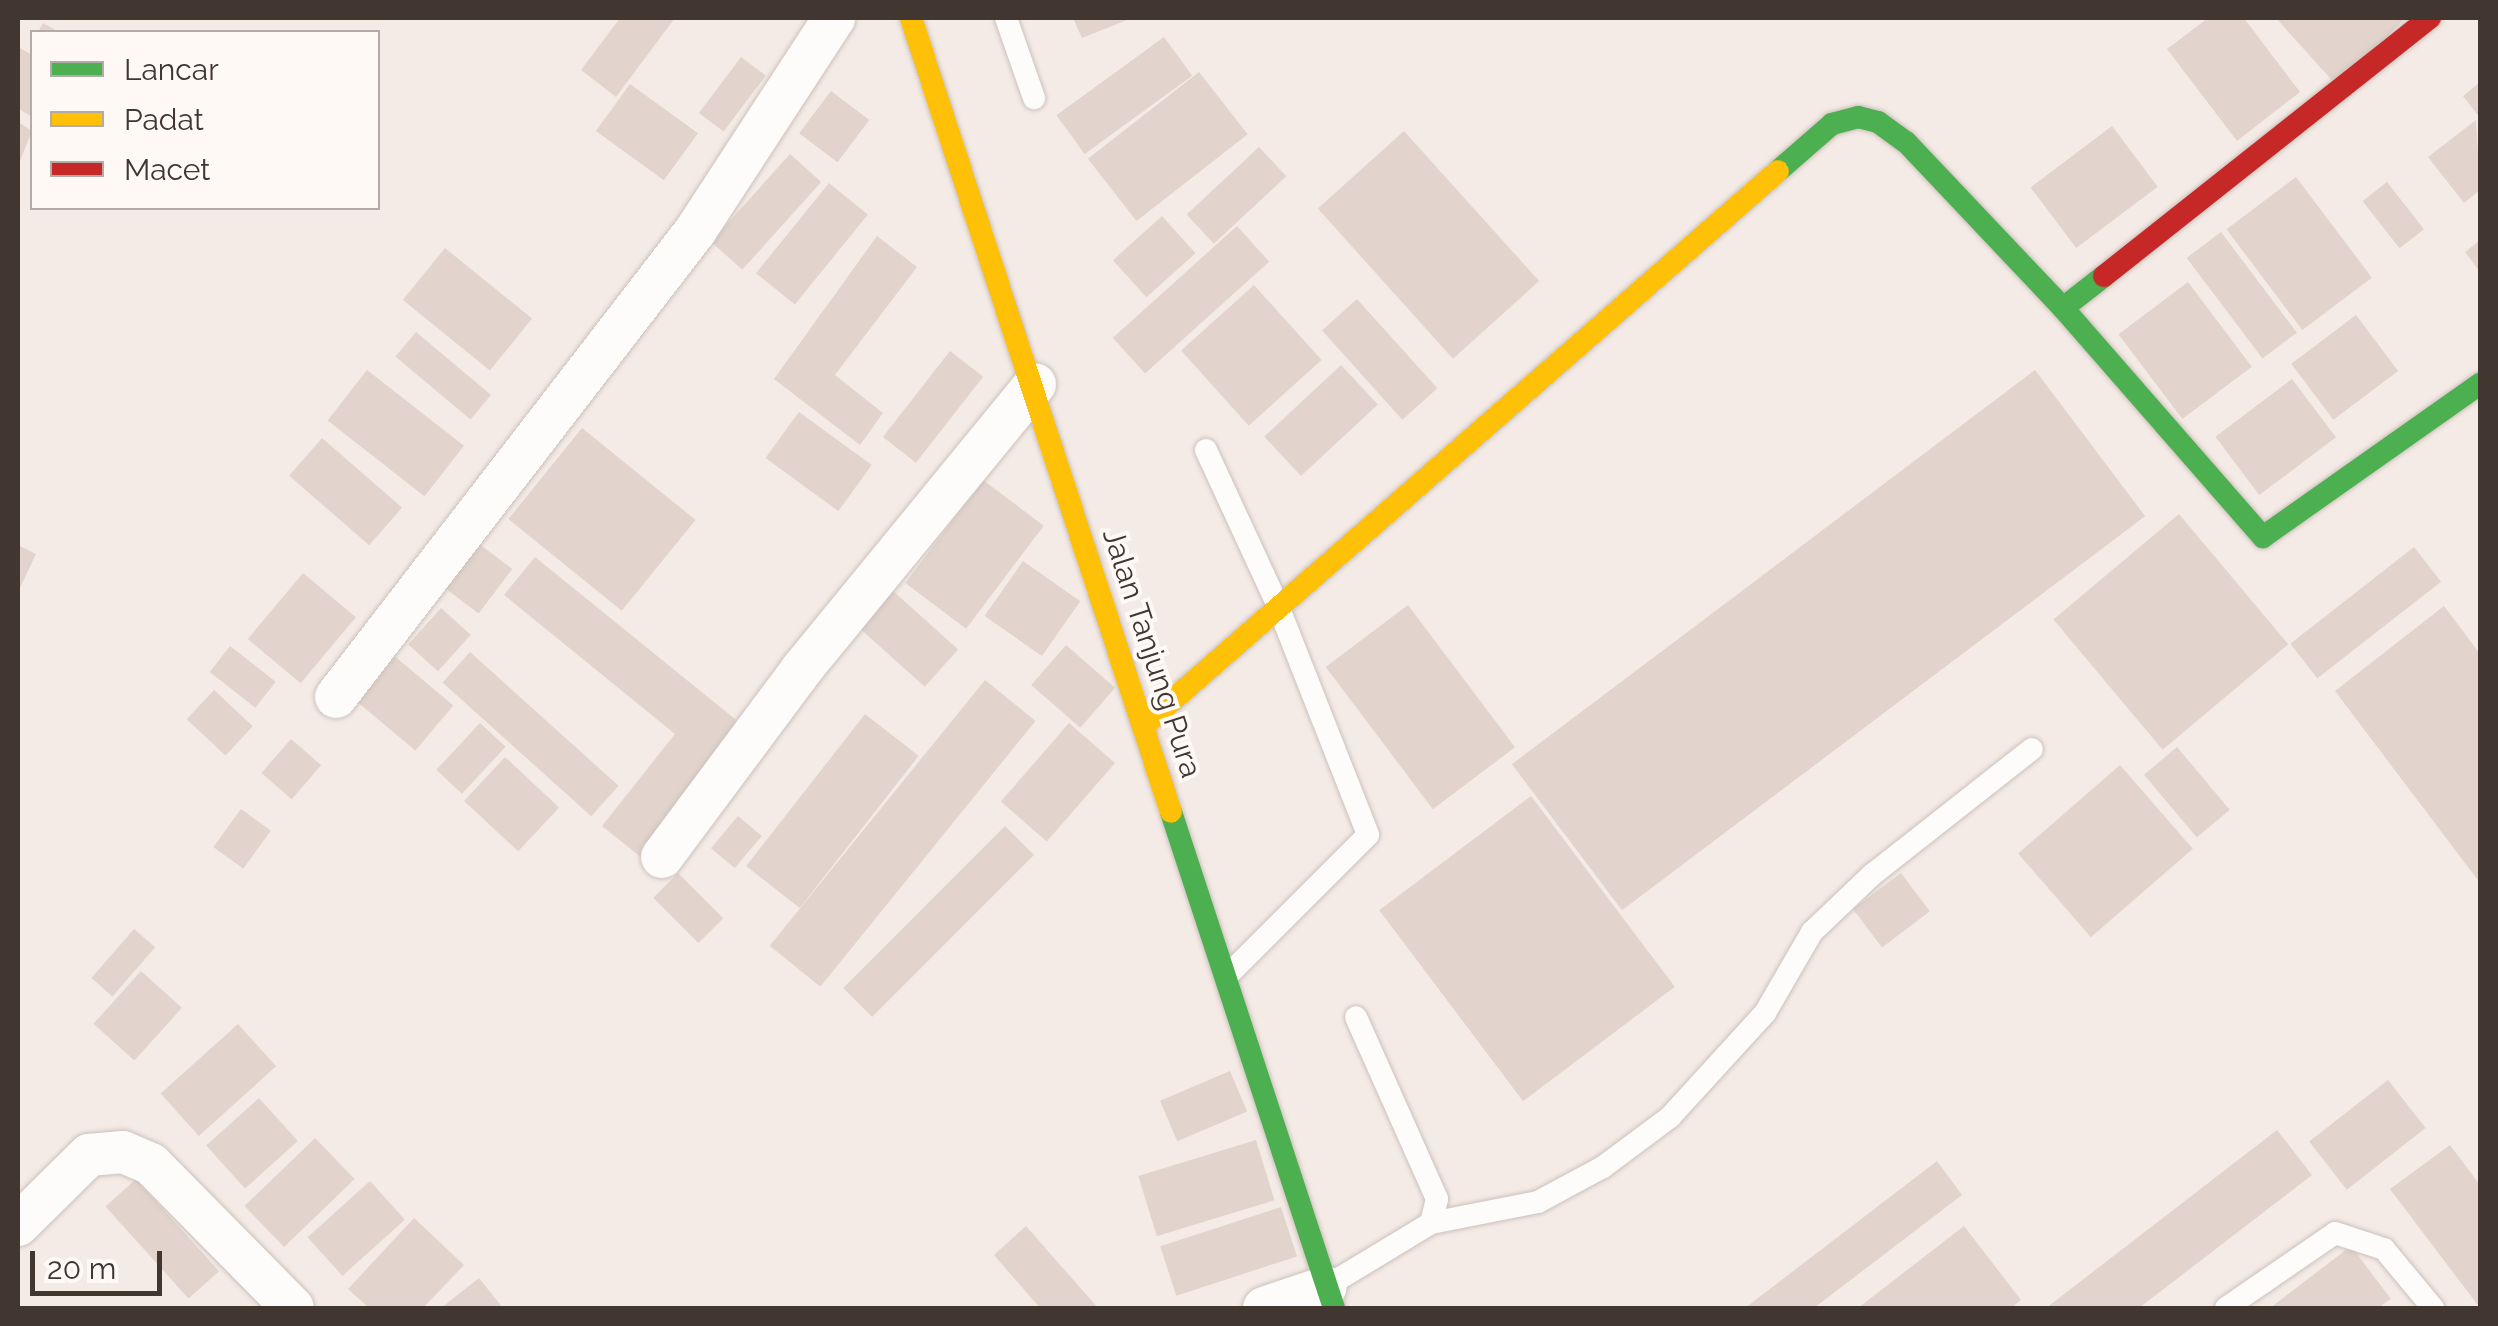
<!DOCTYPE html>
<html>
<head>
<meta charset="utf-8">
<style>
	body { margin:0 }
	#map { position:relative; width:2498px; height:1326px; overflow:hidden; background:#f5ebe6; font-family:Raleway,sans-serif }
	div>[style] { position:absolute }
	[style*='--x'] { left:calc(var(--x)*1px); top:calc(var(--y)*1px); width:calc(var(--w)*1px); rotate:calc(var(--a)*1deg) }
	.building>* { inset:0; background:#e2d3cc; transform-origin:0 0 }
	.roads { filter:drop-shadow(0 0 2px #cbc1bc) drop-shadow(0 0 2px #cbc1bc) }
	.lane>* { height:22px; margin:-11px; padding:0 11px; transform-origin:11px; border-radius:11px; background:#fefcfb }
	.street>* { height:42px; margin:-21px; padding:0 21px; transform-origin:21px; border-radius:21px; background:#fefcfb }
	.fast>* { height:22px; margin:-11px; padding:0 11px; transform-origin:11px; border-radius:11px; background:#4caf50 }
	.slow>* { height:22px; margin:-11px; padding:0 11px; transform-origin:11px; border-radius:11px; background:#ffc107 }
	.jam>* { height:22px; margin:-11px; padding:0 11px; transform-origin:11px; border-radius:11px; background:#c62828 }
	span { translate:-50% -50%; white-space:nowrap; text-align:center; line-height:1.15; -webkit-text-stroke:8px #fff9f6; paint-order:stroke }
	.street-label { font-size:30px; color:#413630 }
	.frame { position:absolute; inset:0; border:20px solid #413630; pointer-events:none }
	.legend { position:absolute; left:30px; top:30px; width:350px; height:180px; box-sizing:border-box; background:#fff9f6; border:2px solid #b3aba7; margin:0; padding:12px 18px; list-style:none; font-size:30px; color:#413630 }
	.legend li { display:flex; align-items:center; gap:20px; height:50px }
	.legend b { width:50px; border:2px solid #b3aba7 }
	.scale { position:absolute; left:30px; top:1251px; width:132px; height:45px; box-sizing:border-box; border:5px solid #413630; border-top:0; padding-left:12px; font-size:30px; line-height:35px; white-space:nowrap; color:#413630; -webkit-text-stroke:8px #fff9f6; paint-order:stroke }
</style>
</head>
<body>
<div id="map">
	<div class="building">
		<i style="clip-path:polygon(620px 18px,675px 18px,616px 97px,581px 70px)"></i>
		<i style="clip-path:polygon(1073px 18px,1132px 18px,1082px 38px)"></i>
		<i style="clip-path:polygon(2208px 18px,2244px 18px,2300px 92px,2237px 141px,2167px 49px)"></i>
		<i style="clip-path:polygon(2276px 18px,2405px 18px,2338px 87px)"></i>
		<i style="clip-path:polygon(43px 23px,59px 32px,38px 32px)"></i>
		<i style="left:1164px;top:37px;width:48px;height:133px;rotate:54deg"></i>
		<i style="clip-path:polygon(18px 47px,32px 55px,32px 117px,18px 108px)"></i>
		<i style="left:741px;top:57px;width:31px;height:70px;rotate:37deg"></i>
		<i style="left:1199px;top:72px;width:79px;height:141px;rotate:52deg"></i>
		<i style="clip-path:polygon(2480px 82px,2480px 118px,2463px 96px)"></i>
		<i style="left:630px;top:84px;width:84px;height:58px;rotate:36deg"></i>
		<i style="left:831px;top:91px;width:48px;height:53px;rotate:37deg"></i>
		<i style="clip-path:polygon(2476px 120px,2480px 190px,2464px 203px,2428px 157px)"></i>
		<i style="clip-path:polygon(18px 122px,32px 131px,18px 166px)"></i>
		<i style="left:2112px;top:126px;width:76px;height:102px;rotate:53deg"></i>
		<i style="left:1404px;top:131px;width:202px;height:116px;rotate:48deg"></i>
		<i style="left:1259px;top:147px;width:40px;height:99px;rotate:47deg"></i>
		<i style="left:790px;top:154px;width:42px;height:118px;rotate:42deg"></i>
		<i style="left:2296px;top:177px;width:126px;height:87px;rotate:53deg"></i>
		<i style="left:2387px;top:182px;width:60px;height:31px;rotate:52deg"></i>
		<i style="left:829px;top:183px;width:50px;height:116px;rotate:39deg"></i>
		<i style="left:1162px;top:216px;width:50px;height:66px;rotate:48deg"></i>
		<i style="left:1237px;top:226px;width:48px;height:167px;rotate:48deg"></i>
		<i style="left:2221px;top:232px;width:126px;height:43px;rotate:53deg"></i>
		<i style="clip-path:polygon(877px 236px,917px 267px,835px 375px,883px 413px,860px 445px,774px 379px)"></i>
		<i style="clip-path:polygon(2480px 240px,2480px 272px,2465px 252px)"></i>
		<i style="left:445px;top:248px;width:112px;height:67px;rotate:39deg"></i>
		<i style="left:2188px;top:282px;width:106px;height:87px;rotate:53deg"></i>
		<i style="left:1254px;top:285px;width:101px;height:98px;rotate:48deg"></i>
		<i style="left:1357px;top:299px;width:120px;height:47px;rotate:48deg"></i>
		<i style="left:2356px;top:315px;width:70px;height:81px;rotate:53deg"></i>
		<i style="left:416px;top:332px;width:98px;height:32px;rotate:40deg"></i>
		<i style="left:950px;top:351px;width:42px;height:109px;rotate:38deg"></i>
		<i style="left:1341px;top:365px;width:54px;height:105px;rotate:47deg"></i>
		<i style="left:367px;top:370px;width:123px;height:64px;rotate:38deg"></i>
		<i style="left:2035px;top:370px;width:183px;height:655px;rotate:53deg"></i>
		<i style="left:2292px;top:379px;width:73px;height:96px;rotate:53deg"></i>
		<i style="left:799px;top:412px;width:90px;height:57px;rotate:36deg"></i>
		<i style="left:582px;top:428px;width:146px;height:117px;rotate:39deg"></i>
		<i style="left:322px;top:438px;width:106px;height:50px;rotate:41deg"></i>
		<i style="left:983px;top:480px;width:76px;height:129px;rotate:37deg"></i>
		<i style="left:2179px;top:514px;width:170px;height:164px;rotate:50deg"></i>
		<i style="left:470px;top:537px;width:53px;height:56px;rotate:37deg"></i>
		<i style="clip-path:polygon(18px 545px,36px 554px,18px 592px)"></i>
		<i style="left:2414px;top:547px;width:44px;height:157px;rotate:52deg"></i>
		<i style="clip-path:polygon(535px 557px,751px 732px,647px 862px,602px 826px,675px 734px,504px 595px)"></i>
		<i style="left:1023px;top:561px;width:70px;height:67px;rotate:35deg"></i>
		<i style="left:303px;top:573px;width:69px;height:86px;rotate:40deg"></i>
		<i style="left:892px;top:590px;width:89px;height:50px;rotate:42deg"></i>
		<i style="left:1408px;top:605px;width:178px;height:103px;rotate:53deg"></i>
		<i style="clip-path:polygon(2444px 606px,2480px 654px,2480px 883px,2335px 691px)"></i>
		<i style="left:441px;top:608px;width:40px;height:49px;rotate:42deg"></i>
		<i style="left:1066px;top:645px;width:65px;height:53px;rotate:41deg"></i>
		<i style="left:230px;top:646px;width:58px;height:33px;rotate:38deg"></i>
		<i style="left:470px;top:652px;width:200px;height:41px;rotate:42deg"></i>
		<i style="left:392px;top:654px;width:80px;height:59px;rotate:40deg"></i>
		<i style="left:985px;top:680px;width:65px;height:342px;rotate:39deg"></i>
		<i style="left:214px;top:690px;width:53px;height:40px;rotate:43deg"></i>
		<i style="left:865px;top:714px;width:68px;height:193px;rotate:38deg"></i>
		<i style="left:480px;top:723px;width:35px;height:64px;rotate:43deg"></i>
		<i style="left:1069px;top:723px;width:61px;height:104px;rotate:41deg"></i>
		<i style="left:291px;top:739px;width:40px;height:45px;rotate:41deg"></i>
		<i style="left:2177px;top:747px;width:82px;height:43px;rotate:50deg"></i>
		<i style="left:505px;top:757px;width:74px;height:60px;rotate:43deg"></i>
		<i style="left:2120px;top:765px;width:111px;height:135px;rotate:49deg"></i>
		<i style="left:1531px;top:796px;width:239px;height:190px;rotate:53deg"></i>
		<i style="left:241px;top:809px;width:37px;height:47px;rotate:36deg"></i>
		<i style="left:738px;top:816px;width:31px;height:42px;rotate:40deg"></i>
		<i style="left:1005px;top:826px;width:41px;height:229px;rotate:45deg"></i>
		<i style="left:678px;top:873px;width:64px;height:35px;rotate:45deg"></i>
		<i style="left:1901px;top:873px;width:48px;height:60px;rotate:53deg"></i>
		<i style="left:134px;top:929px;width:28px;height:65px;rotate:41deg"></i>
		<i style="left:141px;top:971px;width:55px;height:71px;rotate:42deg"></i>
		<i style="left:238px;top:1024px;width:57px;height:104px;rotate:48deg"></i>
		<i style="left:1230px;top:1071px;width:44px;height:76px;rotate:67deg"></i>
		<i style="left:2388px;top:1080px;width:61px;height:100px;rotate:52deg"></i>
		<i style="left:259px;top:1098px;width:58px;height:71px;rotate:48deg"></i>
		<i style="clip-path:polygon(2277px 1130px,2312px 1175px,2139px 1308px,2046px 1308px)"></i>
		<i style="left:315px;top:1138px;width:57px;height:98px;rotate:46deg"></i>
		<i style="left:1256px;top:1140px;width:63px;height:123px;rotate:73deg"></i>
		<i style="clip-path:polygon(2450px 1145px,2480px 1185px,2480px 1308px,2390px 1189px)"></i>
		<i style="clip-path:polygon(1937px 1161px,1962px 1195px,1814px 1308px,1745px 1308px)"></i>
		<i style="left:136px;top:1179px;width:124px;height:41px;rotate:48deg"></i>
		<i style="left:370px;top:1181px;width:52px;height:84px;rotate:48deg"></i>
		<i style="left:1281px;top:1207px;width:52px;height:127px;rotate:72deg"></i>
		<i style="clip-path:polygon(414px 1218px,464px 1265px,423px 1308px,369px 1308px,348px 1289px)"></i>
		<i style="clip-path:polygon(1026px 1226px,1098px 1308px,1040px 1308px,994px 1255px)"></i>
		<i style="clip-path:polygon(1964px 1226px,2021px 1300px,2011px 1308px,1858px 1308px)"></i>
		<i style="clip-path:polygon(2351px 1246px,2391px 1299px,2378px 1308px,2270px 1308px)"></i>
		<i style="clip-path:polygon(479px 1278px,503px 1308px,441px 1308px)"></i>
	</div>
	<div class="roads">
		<div class="lane">
			<i style="--x:1006;--y:18;--w:85;--a:70.7"></i>
			<i style="--x:1206;--y:450;--w:172;--a:65.2"></i>
			<i style="--x:1278;--y:606;--w:246;--a:68.5"></i>
			<i style="--x:1368;--y:835;--w:197;--a:135"></i>
			<i style="--x:1431;--y:1223;--w:109;--a:-11.1"></i>
			<i style="--x:1538;--y:1202;--w:74;--a:-28.3"></i>
			<i style="--x:1603;--y:1167;--w:84;--a:-36.7"></i>
			<i style="--x:1670;--y:1117;--w:141;--a:-47.6"></i>
			<i style="--x:1765;--y:1013;--w:94;--a:-59.9"></i>
			<i style="--x:1812;--y:932;--w:84;--a:-43.6"></i>
			<i style="--x:1873;--y:874;--w:202;--a:-38.2"></i>
			<i style="--x:1327;--y:1286;--w:122;--a:-31.2"></i>
			<i style="--x:1431;--y:1223;--w:25;--a:-76"></i>
			<i style="--x:1437;--y:1199;--w:199;--a:-114"></i>
			<i style="--x:2226;--y:1308;--w:132;--a:-34.5"></i>
			<i style="--x:2335;--y:1233;--w:52;--a:18.1"></i>
			<i style="--x:2384;--y:1249;--w:77;--a:50.3"></i>
		</div>
		<div class="street">
			<i style="--x:336;--y:697;--w:590;--a:-52.37"></i>
			<i style="--x:696;--y:230;--w:253;--a:-56.9"></i>
			<i style="--x:662;--y:857;--w:234;--a:-53.3"></i>
			<i style="--x:802;--y:669;--w:368;--a:-50.7"></i>
			<i style="--x:18;--y:1225;--w:100;--a:-44.6"></i>
			<i style="--x:89;--y:1155;--w:34;--a:-5"></i>
			<i style="--x:123;--y:1152;--w:30;--a:23"></i>
			<i style="--x:151;--y:1164;--w:202;--a:45.4"></i>
			<i style="--x:1264;--y:1308;--w:65;--a:-18.7"></i>
		</div>
		<div class="fast">
			<i style="--x:1778;--y:171;--w:72;--a:-41"></i>
			<i style="--x:1832;--y:124;--w:27;--a:-15"></i>
			<i style="--x:1858;--y:117;--w:21;--a:14"></i>
			<i style="--x:1878;--y:122;--w:34;--a:36"></i>
			<i style="--x:1906;--y:142;--w:228;--a:46.6"></i>
			<i style="--x:2104;--y:276;--w:52;--a:142"></i>
			<i style="--x:2063;--y:308;--w:304;--a:48.9"></i>
			<i style="--x:2263;--y:537;--w:266;--a:-35.2"></i>
			<i style="--x:1171;--y:812;--w:522;--a:71.81"></i>
		</div>
		<div class="slow">
			<i style="--x:911;--y:18;--w:835;--a:71.87"></i>
			<i style="--x:1143;--y:726;--w:843;--a:-41.15"></i>
		</div>
		<div class="jam">
			<i style="--x:2104;--y:276;--w:416;--a:-38.4"></i>
		</div>
	</div>
	<div class="street-label">
		<span style="left:1152px;top:653px;rotate:72deg">Jalan Tanjung Pura</span>
	</div>
	<div class="frame"></div>
	<ul class="legend">
	<li><b style="height:12px;background:#4caf50"></b>Lancar</li>
	<li><b style="height:12px;background:#ffc107"></b>Padat</li>
	<li><b style="height:12px;background:#c62828"></b>Macet</li>
	</ul>
	<div class="scale">20 m</div>
</div>
</body>
</html>
